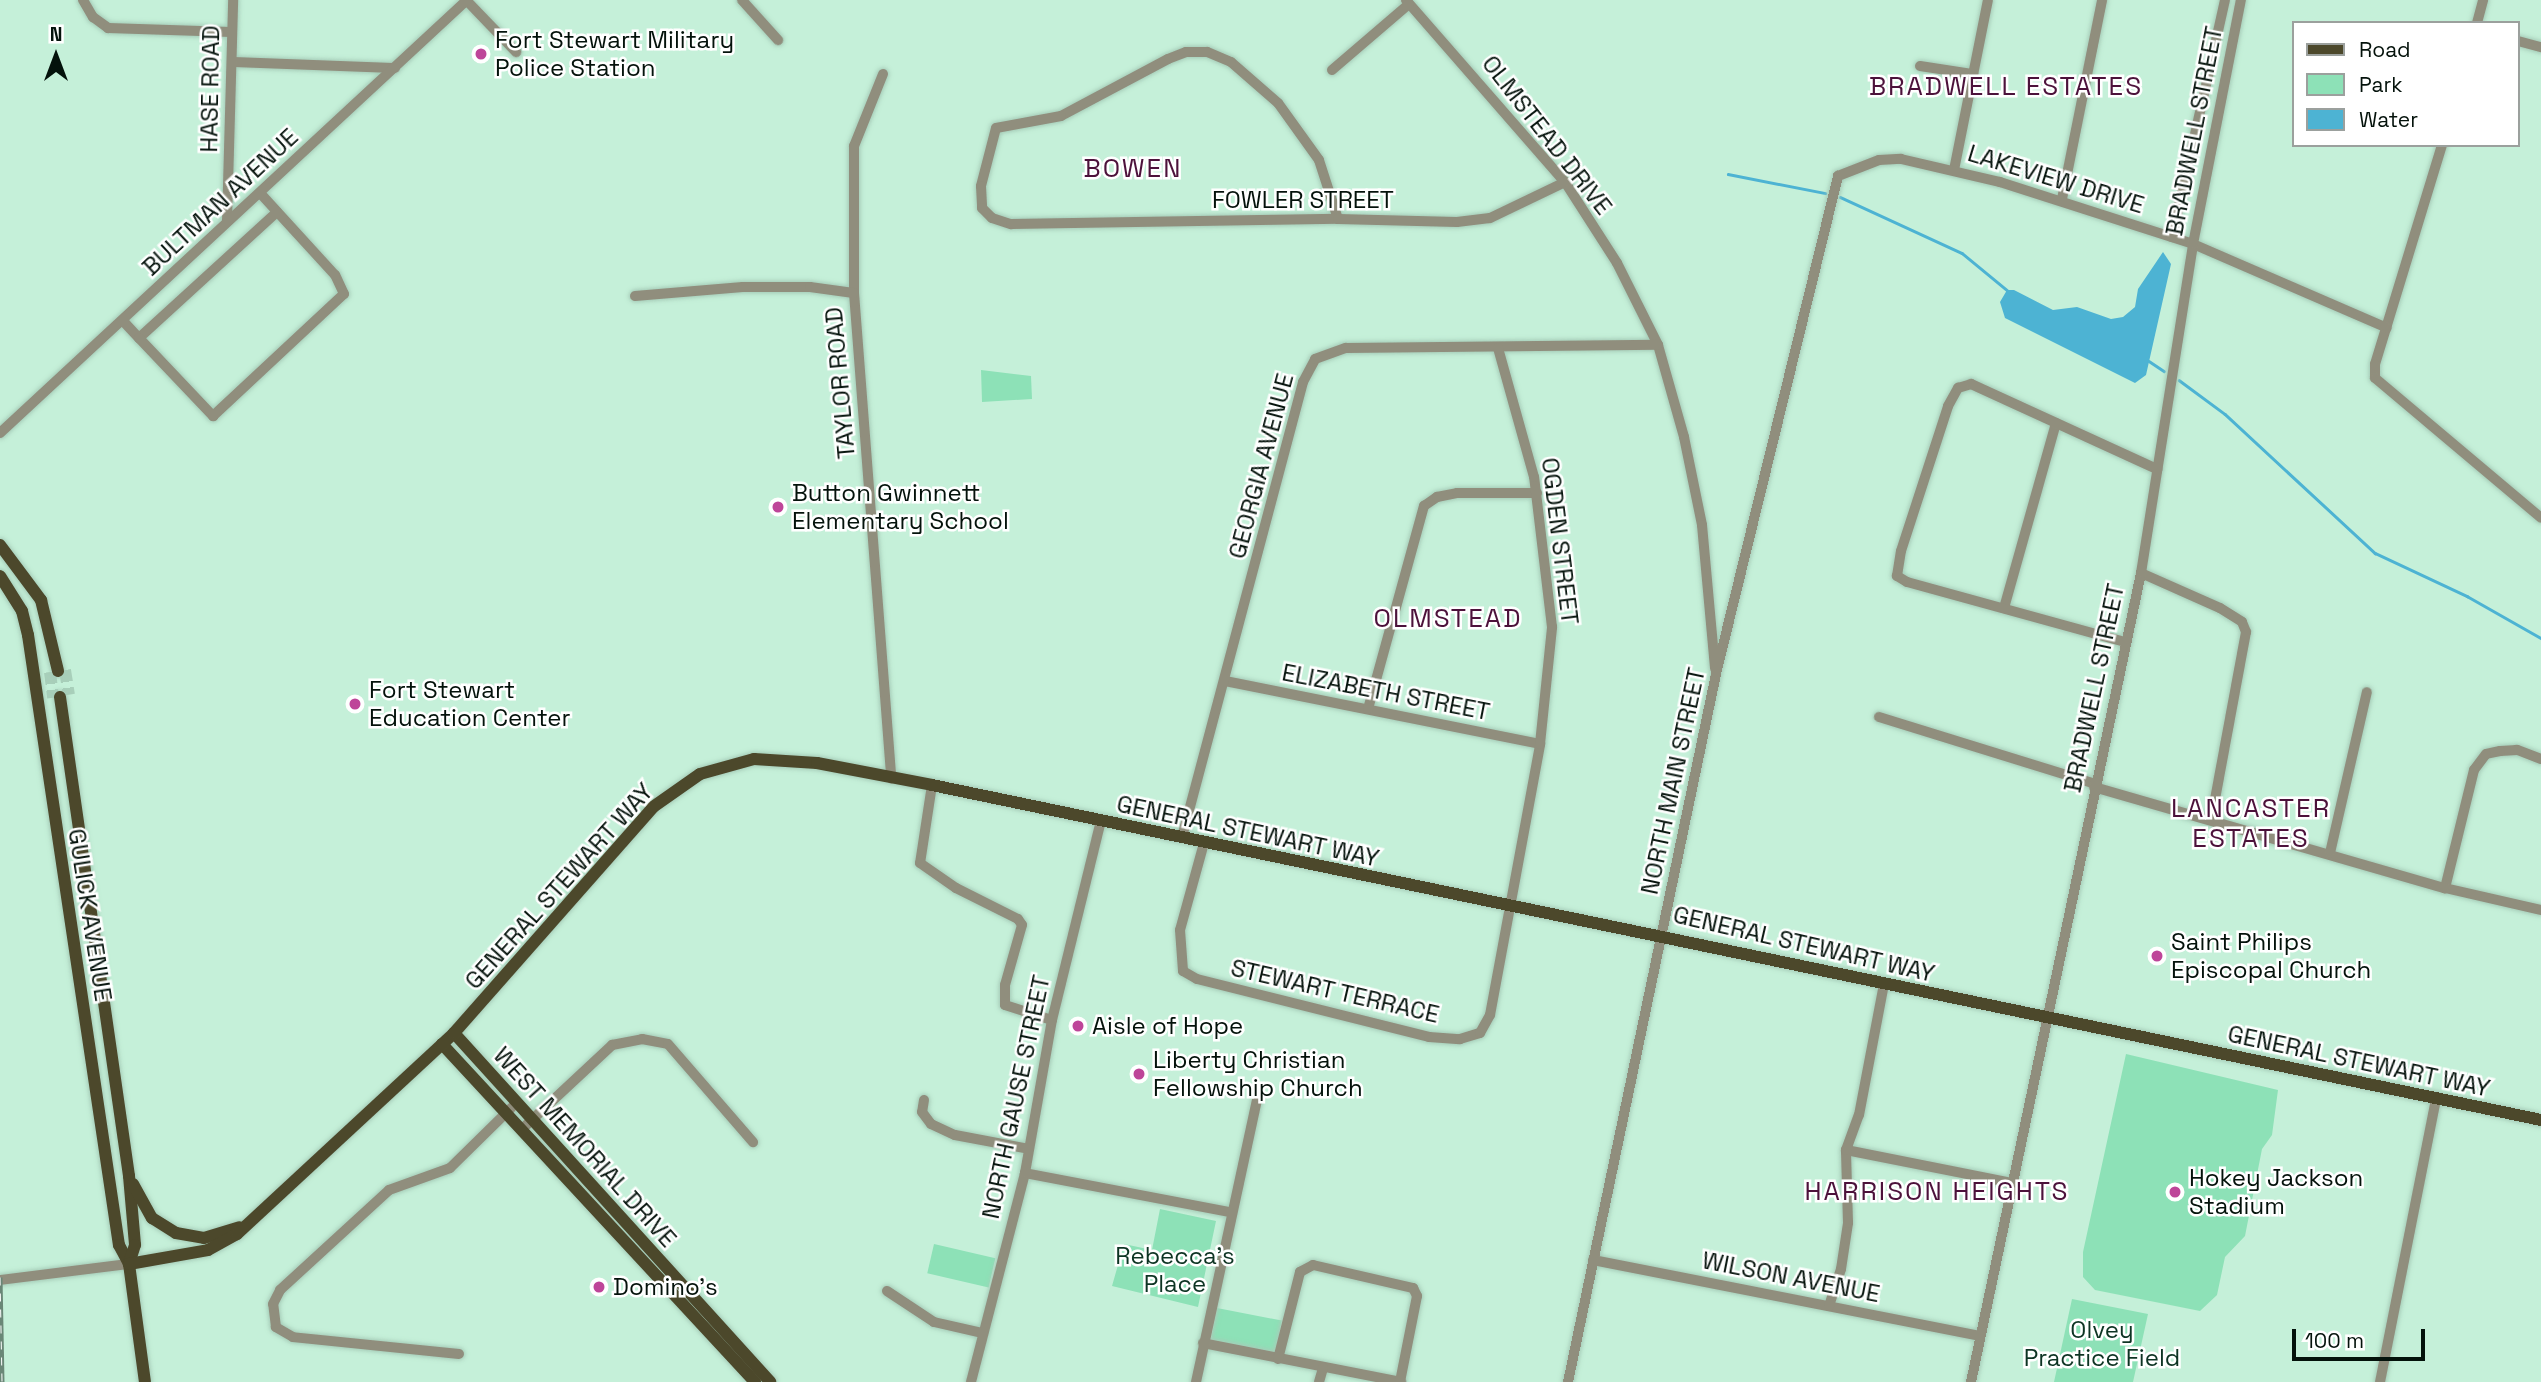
<!DOCTYPE html>
<html>
<head>
<meta charset="utf-8">
<style>
	body { margin:0 }
	#map { position:relative; width:2541px; height:1382px; overflow:hidden; background:#c5f0d9; font-family:"Space Grotesk",sans-serif }
	div>[style] { position:absolute }
	[style*='--x'] { left:calc(var(--x)*1px); top:calc(var(--y)*1px); width:calc(var(--w)*1px); rotate:calc(var(--a)*1deg) }
	.green>* { inset:0; background:#8de1b7; transform-origin:0 0 }
	.water>* { inset:0; background:#4db3d3 }
	.stream>* { height:2.5px; margin:-1.25px; padding:0 1.25px; transform-origin:1.25px; border-radius:1.25px; background:#4db3d3 }
	.major-tunnel>* { height:12px; margin-top:-6px; transform-origin:0; background:repeating-linear-gradient(90deg,#a8cfba 0 12px,transparent 0 18px) }
	.roads { filter:drop-shadow(0 0 2px #a6ccb8) drop-shadow(0 0 2px #a6ccb8) }
	.minor>* { height:10px; margin:-5px; padding:0 5px; transform-origin:5px; border-radius:5px; background:#908e7d }
	.major>* { height:12px; margin:-6px; padding:0 6px; transform-origin:6px; border-radius:6px; background:#4c482b }
	.rail>* { height:5px; margin-top:-2.5px; transform-origin:0; background:repeating-linear-gradient(90deg,#fff 0 8px,#6a8777 0 16px); box-sizing:border-box; border-block:2px solid #6a8777 }
	.dots>* { width:19px; height:19px; translate:-50% -50%; box-sizing:border-box; border:4px solid #fff; border-radius:50% }
	span { translate:-50% -50%; white-space:nowrap; text-align:center; line-height:1.15; -webkit-text-stroke:5px #fff; paint-order:stroke }
	.poi-label { font-size:24px; color:#04120b }
	.left { translate:0 -50%; text-align:left }
	.street-label { font-size:24px; color:#04120b }
	.park-label { font-size:24px; color:#0d3423 }
	.neighbourhood-label { font-size:26px; color:#4c123b; letter-spacing:2px }
	.legend { position:absolute; left:2292px; top:21px; width:228px; height:126px; box-sizing:border-box; background:#fff; border:2px solid #9ba09d; margin:0; padding:9px 12px; list-style:none; font-size:21px; color:#04120b }
	.legend li { display:flex; align-items:center; gap:14px; height:35px }
	.legend b { width:35px; border:2px solid #9ba09d }
	.north { position:absolute; left:21px; top:21px; width:70px; height:70px; -webkit-text-stroke:5px #fff; paint-order:stroke; rotate:0deg; font-size:19px; font-weight:700; line-height:28px; text-align:center; color:#04120b }
	.north::after { content:''; display:block; margin:auto; width:24px; height:32px; background:#04120b; clip-path:polygon(50% 0,100% 100%,50% 72%,0 100%) }
	.scale { position:absolute; left:2292px; top:1329px; width:133px; height:32px; box-sizing:border-box; border:4px solid #04120b; border-top:0; padding-left:9px; font-size:21px; line-height:24px; white-space:nowrap; color:#04120b; -webkit-text-stroke:5px #fff; paint-order:stroke }
</style>
</head>
<body>
<div id="map">
	<div class="green">
		<i style="clip-path:polygon(981px 370px,1031px 376px,1032px 399px,982px 402px)"></i>
		<i style="clip-path:polygon(2126px 1054px,2278px 1090px,2272px 1135px,2262px 1149px,2245px 1236px,2225px 1257px,2217px 1295px,2200px 1311px,2095px 1290px,2083px 1277px,2083px 1252px)"></i>
		<i style="clip-path:polygon(1160px 1209px,1216px 1221px,1198px 1307px,1112px 1286px,1124px 1244px,1152px 1250px)"></i>
		<i style="left:934px;top:1244px;width:63px;height:30px;rotate:13deg"></i>
		<i style="clip-path:polygon(2072px 1299px,2148px 1314px,2133px 1382px,2054px 1382px)"></i>
		<i style="left:1217px;top:1308px;width:66px;height:33px;rotate:11deg"></i>
	</div>
	<div class="water">
		<i style="clip-path:polygon(2163px 252px,2171px 264px,2146px 375px,2135px 383px,2005px 318px,2000px 302px,2007px 290px,2014px 290px,2053px 310px,2077px 307px,2111px 319px,2123px 317px,2135px 307px,2138px 289px)"></i>
	</div>
	<div class="stream">
		<i style="--x:1728;--y:174;--w:99;--a:11.1"></i>
		<i style="--x:1840;--y:197;--w:134;--a:24.7"></i>
		<i style="--x:1962;--y:253;--w:58;--a:39.4"></i>
		<i style="--x:2149;--y:361;--w:18;--a:34"></i>
		<i style="--x:2179;--y:380;--w:57;--a:36.5"></i>
		<i style="--x:2225;--y:414;--w:205;--a:42.8"></i>
		<i style="--x:2375;--y:553;--w:102;--a:25.1"></i>
		<i style="--x:2467;--y:596;--w:85;--a:29.6"></i>
	</div>
	<div class="major-tunnel">
		<i style="--x:65;--y:670;--w:25;--a:81"></i>
		<i style="--x:50;--y:672;--w:26;--a:83"></i>
	</div>
	<div class="roads">
		<div class="minor">
			<i style="--x:83;--y:0;--w:20;--a:60"></i>
			<i style="--x:93;--y:17;--w:19;--a:36"></i>
			<i style="--x:108;--y:28;--w:123;--a:1.9"></i>
			<i style="--x:742;--y:0;--w:54;--a:48"></i>
			<i style="--x:1406;--y:0;--w:242;--a:48.9"></i>
			<i style="--x:1565;--y:182;--w:96;--a:57.3"></i>
			<i style="--x:1617;--y:263;--w:92;--a:63.4"></i>
			<i style="--x:1658;--y:345;--w:96;--a:74.2"></i>
			<i style="--x:1684;--y:437;--w:90;--a:78.4"></i>
			<i style="--x:1702;--y:525;--w:144;--a:84.8"></i>
			<i style="--x:467;--y:1;--w:71;--a:46.1"></i>
			<i style="--x:2477;--y:23;--w:24;--a:-75"></i>
			<i style="--x:2518;--y:41;--w:24;--a:15"></i>
			<i style="--x:232;--y:62;--w:163;--a:2.1"></i>
			<i style="--x:1920;--y:66;--w:54;--a:8.6"></i>
			<i style="--x:1332;--y:70;--w:101;--a:-40.6"></i>
			<i style="--x:883;--y:74;--w:78;--a:111.9"></i>
			<i style="--x:854;--y:146;--w:147;--a:90"></i>
			<i style="--x:854;--y:293;--w:487;--a:85.6"></i>
			<i style="--x:2442;--y:145;--w:229;--a:107"></i>
			<i style="--x:2375;--y:364;--w:14;--a:90"></i>
			<i style="--x:2375;--y:378;--w:217;--a:40.1"></i>
			<i style="--x:1954;--y:170;--w:173;--a:-78.7"></i>
			<i style="--x:2062;--y:199;--w:203;--a:-78.6"></i>
			<i style="--x:1338;--y:219;--w:62;--a:-107.9"></i>
			<i style="--x:1319;--y:160;--w:70;--a:-125.7"></i>
			<i style="--x:1278;--y:103;--w:62;--a:-138.9"></i>
			<i style="--x:1231;--y:62;--w:26;--a:-157"></i>
			<i style="--x:1207;--y:52;--w:21;--a:180"></i>
			<i style="--x:1186;--y:52;--w:19;--a:159"></i>
			<i style="--x:1168;--y:59;--w:121;--a:152"></i>
			<i style="--x:1061;--y:116;--w:66;--a:169.5"></i>
			<i style="--x:996;--y:128;--w:60;--a:104.5"></i>
			<i style="--x:981;--y:186;--w:22;--a:87"></i>
			<i style="--x:982;--y:208;--w:14;--a:45"></i>
			<i style="--x:992;--y:218;--w:20;--a:18"></i>
			<i style="--x:1011;--y:224;--w:327;--a:-0.9"></i>
			<i style="--x:1338;--y:219;--w:119;--a:1.4"></i>
			<i style="--x:1457;--y:222;--w:33;--a:-7"></i>
			<i style="--x:1490;--y:218;--w:83;--a:-25.6"></i>
			<i style="--x:227;--y:221;--w:221;--a:-88.4"></i>
			<i style="--x:2172;--y:237;--w:243;--a:-77.4"></i>
			<i style="--x:635;--y:296;--w:108;--a:-4.8"></i>
			<i style="--x:743;--y:287;--w:67;--a:0"></i>
			<i style="--x:810;--y:287;--w:44;--a:7.8"></i>
			<i style="--x:124;--y:322;--w:22;--a:47"></i>
			<i style="--x:139;--y:338;--w:187;--a:-42.4"></i>
			<i style="--x:139;--y:338;--w:108;--a:46.5"></i>
			<i style="--x:213;--y:416;--w:179;--a:-43"></i>
			<i style="--x:344;--y:294;--w:21;--a:-115"></i>
			<i style="--x:335;--y:275;--w:111;--a:-132.4"></i>
			<i style="--x:0;--y:433;--w:637;--a:-42.84"></i>
			<i style="--x:2141;--y:573;--w:86;--a:23.9"></i>
			<i style="--x:2220;--y:608;--w:26;--a:32"></i>
			<i style="--x:2242;--y:622;--w:11;--a:68"></i>
			<i style="--x:2246;--y:632;--w:191;--a:100.5"></i>
			<i style="--x:2004;--y:608;--w:192;--a:-74.3"></i>
			<i style="--x:2125;--y:642;--w:226;--a:-164.6"></i>
			<i style="--x:1907;--y:582;--w:12;--a:-149"></i>
			<i style="--x:1897;--y:576;--w:25;--a:-81"></i>
			<i style="--x:1901;--y:551;--w:152;--a:-72"></i>
			<i style="--x:1948;--y:406;--w:21;--a:-61"></i>
			<i style="--x:1958;--y:388;--w:14;--a:-17"></i>
			<i style="--x:1971;--y:384;--w:205;--a:24.6"></i>
			<i style="--x:1225;--y:681;--w:321;--a:11.3"></i>
			<i style="--x:1368;--y:709;--w:211;--a:-74.6"></i>
			<i style="--x:1424;--y:506;--w:16;--a:-35"></i>
			<i style="--x:1437;--y:497;--w:20;--a:-11"></i>
			<i style="--x:1457;--y:493;--w:80;--a:0"></i>
			<i style="--x:1879;--y:717;--w:226;--a:17.2"></i>
			<i style="--x:2541;--y:759;--w:26;--a:-159"></i>
			<i style="--x:2517;--y:750;--w:17;--a:177"></i>
			<i style="--x:2500;--y:751;--w:14;--a:168"></i>
			<i style="--x:2486;--y:754;--w:20;--a:127"></i>
			<i style="--x:2474;--y:770;--w:122;--a:103.8"></i>
			<i style="--x:2445;--y:888;--w:98;--a:12.9"></i>
			<i style="--x:932;--y:785;--w:79;--a:98.7"></i>
			<i style="--x:920;--y:863;--w:44;--a:34.8"></i>
			<i style="--x:956;--y:888;--w:69;--a:26.6"></i>
			<i style="--x:1018;--y:919;--w:7;--a:56"></i>
			<i style="--x:1022;--y:925;--w:62;--a:105.8"></i>
			<i style="--x:1005;--y:985;--w:20;--a:90"></i>
			<i style="--x:1005;--y:1005;--w:49;--a:17.7"></i>
			<i style="--x:2094;--y:787;--w:365;--a:16.1"></i>
			<i style="--x:1182;--y:837;--w:471;--a:-75.1"></i>
			<i style="--x:1303;--y:382;--w:26;--a:-62"></i>
			<i style="--x:1315;--y:359;--w:33;--a:-20"></i>
			<i style="--x:1346;--y:348;--w:312;--a:-0.6"></i>
			<i style="--x:1204;--y:843;--w:90;--a:105.4"></i>
			<i style="--x:1180;--y:930;--w:41;--a:85.8"></i>
			<i style="--x:1183;--y:971;--w:16;--a:30"></i>
			<i style="--x:1197;--y:979;--w:239;--a:14"></i>
			<i style="--x:1429;--y:1037;--w:31;--a:4"></i>
			<i style="--x:1460;--y:1039;--w:21;--a:-17"></i>
			<i style="--x:1480;--y:1033;--w:21;--a:-61"></i>
			<i style="--x:1490;--y:1015;--w:276;--a:-79.5"></i>
			<i style="--x:1540;--y:744;--w:118;--a:-84.1"></i>
			<i style="--x:1552;--y:627;--w:151;--a:-96.8"></i>
			<i style="--x:1534;--y:477;--w:134;--a:-105.6"></i>
			<i style="--x:2330;--y:853;--w:165;--a:-77.1"></i>
			<i style="--x:924;--y:1100;--w:12;--a:99"></i>
			<i style="--x:922;--y:1112;--w:15;--a:53"></i>
			<i style="--x:931;--y:1124;--w:26;--a:25"></i>
			<i style="--x:955;--y:1135;--w:75;--a:10.7"></i>
			<i style="--x:521;--y:1130;--w:125;--a:-43"></i>
			<i style="--x:612;--y:1045;--w:31;--a:-11"></i>
			<i style="--x:642;--y:1039;--w:26;--a:11"></i>
			<i style="--x:668;--y:1044;--w:130;--a:49.1"></i>
			<i style="--x:1846;--y:1150;--w:169;--a:11.2"></i>
			<i style="--x:1025;--y:1173;--w:209;--a:10.8"></i>
			<i style="--x:1593;--y:1260;--w:394;--a:11.1"></i>
			<i style="--x:0;--y:1280;--w:130;--a:-7.1"></i>
			<i style="--x:887;--y:1291;--w:56;--a:33.4"></i>
			<i style="--x:934;--y:1322;--w:49;--a:12.9"></i>
			<i style="--x:1829;--y:1306;--w:39;--a:-72"></i>
			<i style="--x:1841;--y:1269;--w:47;--a:-81.3"></i>
			<i style="--x:1848;--y:1223;--w:73;--a:-91.6"></i>
			<i style="--x:1846;--y:1150;--w:37;--a:-70"></i>
			<i style="--x:1859;--y:1115;--w:133;--a:-79.2"></i>
			<i style="--x:1203;--y:1343;--w:202;--a:11.1"></i>
			<i style="--x:459;--y:1354;--w:167;--a:-174.2"></i>
			<i style="--x:293;--y:1337;--w:20;--a:-150"></i>
			<i style="--x:276;--y:1327;--w:23;--a:-97"></i>
			<i style="--x:273;--y:1304;--w:16;--a:-63"></i>
			<i style="--x:280;--y:1290;--w:148;--a:-42.5"></i>
			<i style="--x:389;--y:1190;--w:65;--a:-19.8"></i>
			<i style="--x:450;--y:1168;--w:86;--a:-44.5"></i>
			<i style="--x:1278;--y:1359;--w:90;--a:-75.8"></i>
			<i style="--x:1300;--y:1272;--w:15;--a:-28"></i>
			<i style="--x:1313;--y:1265;--w:103;--a:13"></i>
			<i style="--x:1413;--y:1288;--w:9;--a:63"></i>
			<i style="--x:1417;--y:1296;--w:88;--a:101.2"></i>
			<i style="--x:971;--y:1382;--w:216;--a:-75.5"></i>
			<i style="--x:1025;--y:1173;--w:155;--a:-80"></i>
			<i style="--x:1052;--y:1020;--w:205;--a:-76.2"></i>
			<i style="--x:1196;--y:1382;--w:289;--a:-77.8"></i>
			<i style="--x:1319;--y:1382;--w:15;--a:-74"></i>
			<i style="--x:1568;--y:1382;--w:723;--a:-78.19"></i>
			<i style="--x:1716;--y:674;--w:513;--a:-76.23"></i>
			<i style="--x:1838;--y:176;--w:44;--a:-21.3"></i>
			<i style="--x:1879;--y:160;--w:22;--a:-3"></i>
			<i style="--x:1901;--y:159;--w:102;--a:13.1"></i>
			<i style="--x:2000;--y:182;--w:203;--a:17.8"></i>
			<i style="--x:2193;--y:244;--w:211;--a:23.4"></i>
			<i style="--x:1971;--y:1382;--w:827;--a:-78.13"></i>
			<i style="--x:2141;--y:573;--w:333;--a:-81"></i>
			<i style="--x:2193;--y:244;--w:249;--a:-78.9"></i>
			<i style="--x:2380;--y:1382;--w:288;--a:-78.8"></i>
		</div>
		<div class="major">
			<i style="--x:0;--y:545;--w:69;--a:53.3"></i>
			<i style="--x:41;--y:600;--w:73;--a:76.5"></i>
			<i style="--x:0;--y:576;--w:41;--a:57.8"></i>
			<i style="--x:22;--y:611;--w:25;--a:76"></i>
			<i style="--x:28;--y:635;--w:617;--a:81.52"></i>
			<i style="--x:119;--y:1245;--w:21;--a:62"></i>
			<i style="--x:129;--y:1264;--w:119;--a:82.3"></i>
			<i style="--x:60;--y:697;--w:484;--a:81.8"></i>
			<i style="--x:129;--y:1176;--w:69;--a:85"></i>
			<i style="--x:135;--y:1245;--w:20;--a:108"></i>
			<i style="--x:454;--y:1033;--w:471;--a:47.8"></i>
			<i style="--x:442;--y:1044;--w:461;--a:47.2"></i>
			<i style="--x:133;--y:1184;--w:39;--a:61"></i>
			<i style="--x:152;--y:1218;--w:28;--a:32"></i>
			<i style="--x:176;--y:1233;--w:28;--a:10"></i>
			<i style="--x:204;--y:1238;--w:37;--a:-17"></i>
			<i style="--x:129;--y:1264;--w:80;--a:-10"></i>
			<i style="--x:208;--y:1250;--w:33;--a:-29"></i>
			<i style="--x:237;--y:1234;--w:296;--a:-42.8"></i>
			<i style="--x:454;--y:1033;--w:301;--a:-48.6"></i>
			<i style="--x:653;--y:807;--w:57;--a:-35.1"></i>
			<i style="--x:700;--y:774;--w:56;--a:-15.5"></i>
			<i style="--x:754;--y:759;--w:63;--a:3.6"></i>
			<i style="--x:817;--y:763;--w:117;--a:10.8"></i>
			<i style="--x:932;--y:785;--w:1644;--a:11.76"></i>
		</div>
	</div>
	<div class="rail">
		<i style="--x:0;--y:1277;--w:105;--a:88.9"></i>
	</div>
	<div class="dots">
		<i style="left:481px;top:54px;background:#be4599"></i>
		<i style="left:778px;top:507px;background:#be4599"></i>
		<i style="left:355px;top:704px;background:#be4599"></i>
		<i style="left:2157px;top:956px;background:#be4599"></i>
		<i style="left:1078px;top:1026px;background:#be4599"></i>
		<i style="left:1139px;top:1074px;background:#be4599"></i>
		<i style="left:2175px;top:1192px;background:#be4599"></i>
		<i style="left:599px;top:1287px;background:#be4599"></i>
	</div>
	<div class="poi-label">
		<span class="left" style="left:495px;top:54px">Fort Stewart Military<br>Police Station</span>
		<span class="left" style="left:792px;top:507px">Button Gwinnett<br>Elementary School</span>
		<span class="left" style="left:369px;top:704px">Fort Stewart<br>Education Center</span>
		<span class="left" style="left:2171px;top:956px">Saint Philips<br>Episcopal Church</span>
		<span class="left" style="left:1092px;top:1026px">Aisle of Hope</span>
		<span class="left" style="left:1153px;top:1074px">Liberty Christian<br>Fellowship Church</span>
		<span class="left" style="left:2189px;top:1192px">Hokey Jackson<br>Stadium</span>
		<span class="left" style="left:613px;top:1287px">Domino's</span>
	</div>
	<div class="street-label">
		<span style="left:210px;top:89px;rotate:-89deg">HASE ROAD</span>
		<span style="left:2194px;top:131px;rotate:-79deg">BRADWELL STREET</span>
		<span style="left:1547px;top:135px;rotate:52deg">OLMSTEAD DRIVE</span>
		<span style="left:2056px;top:179px;rotate:17deg">LAKEVIEW DRIVE</span>
		<span style="left:1303px;top:200px">FOWLER STREET</span>
		<span style="left:220px;top:202px;rotate:-43deg">BULTMAN AVENUE</span>
		<span style="left:840px;top:383px;rotate:-95deg">TAYLOR ROAD</span>
		<span style="left:1261px;top:466px;rotate:-75deg">GEORGIA AVENUE</span>
		<span style="left:1560px;top:541px;rotate:83deg">OGDEN STREET</span>
		<span style="left:2094px;top:688px;rotate:-78deg">BRADWELL STREET</span>
		<span style="left:1386px;top:692px;rotate:11deg">ELIZABETH STREET</span>
		<span style="left:1673px;top:781px;rotate:-78deg">NORTH MAIN STREET</span>
		<span style="left:1248px;top:831px;rotate:12deg">GENERAL STEWART WAY</span>
		<span style="left:559px;top:886px;rotate:-48deg">GENERAL STEWART WAY</span>
		<span style="left:90px;top:915px;rotate:81deg">GULICK AVENUE</span>
		<span style="left:1804px;top:944px;rotate:13deg">GENERAL STEWART WAY</span>
		<span style="left:1335px;top:991px;rotate:13deg">STEWART TERRACE</span>
		<span style="left:2359px;top:1061px;rotate:12deg">GENERAL STEWART WAY</span>
		<span style="left:1016px;top:1097px;rotate:-78deg">NORTH GAUSE STREET</span>
		<span style="left:585px;top:1147px;rotate:48deg">WEST MEMORIAL DRIVE</span>
		<span style="left:1791px;top:1277px;rotate:11deg">WILSON AVENUE</span>
	</div>
	<div class="park-label">
		<span style="left:1175px;top:1270px">Rebecca's<br>Place</span>
		<span style="left:2102px;top:1344px">Olvey<br>Practice Field</span>
	</div>
	<div class="neighbourhood-label">
		<span style="left:2006px;top:87px">BRADWELL ESTATES</span>
		<span style="left:1133px;top:169px">BOWEN</span>
		<span style="left:1448px;top:619px">OLMSTEAD</span>
		<span style="left:2251px;top:824px">LANCASTER<br>ESTATES</span>
		<span style="left:1937px;top:1192px">HARRISON HEIGHTS</span>
	</div>
	<ul class="legend">
	<li><b style="height:9px;background:#4c482b"></b>Road</li>
	<li><b style="height:19px;background:#8de1b7"></b>Park</li>
	<li><b style="height:19px;background:#4db3d3"></b>Water</li>
	</ul>
	<div class="north">N</div>
	<div class="scale">100 m</div>
</div>
</body>
</html>
